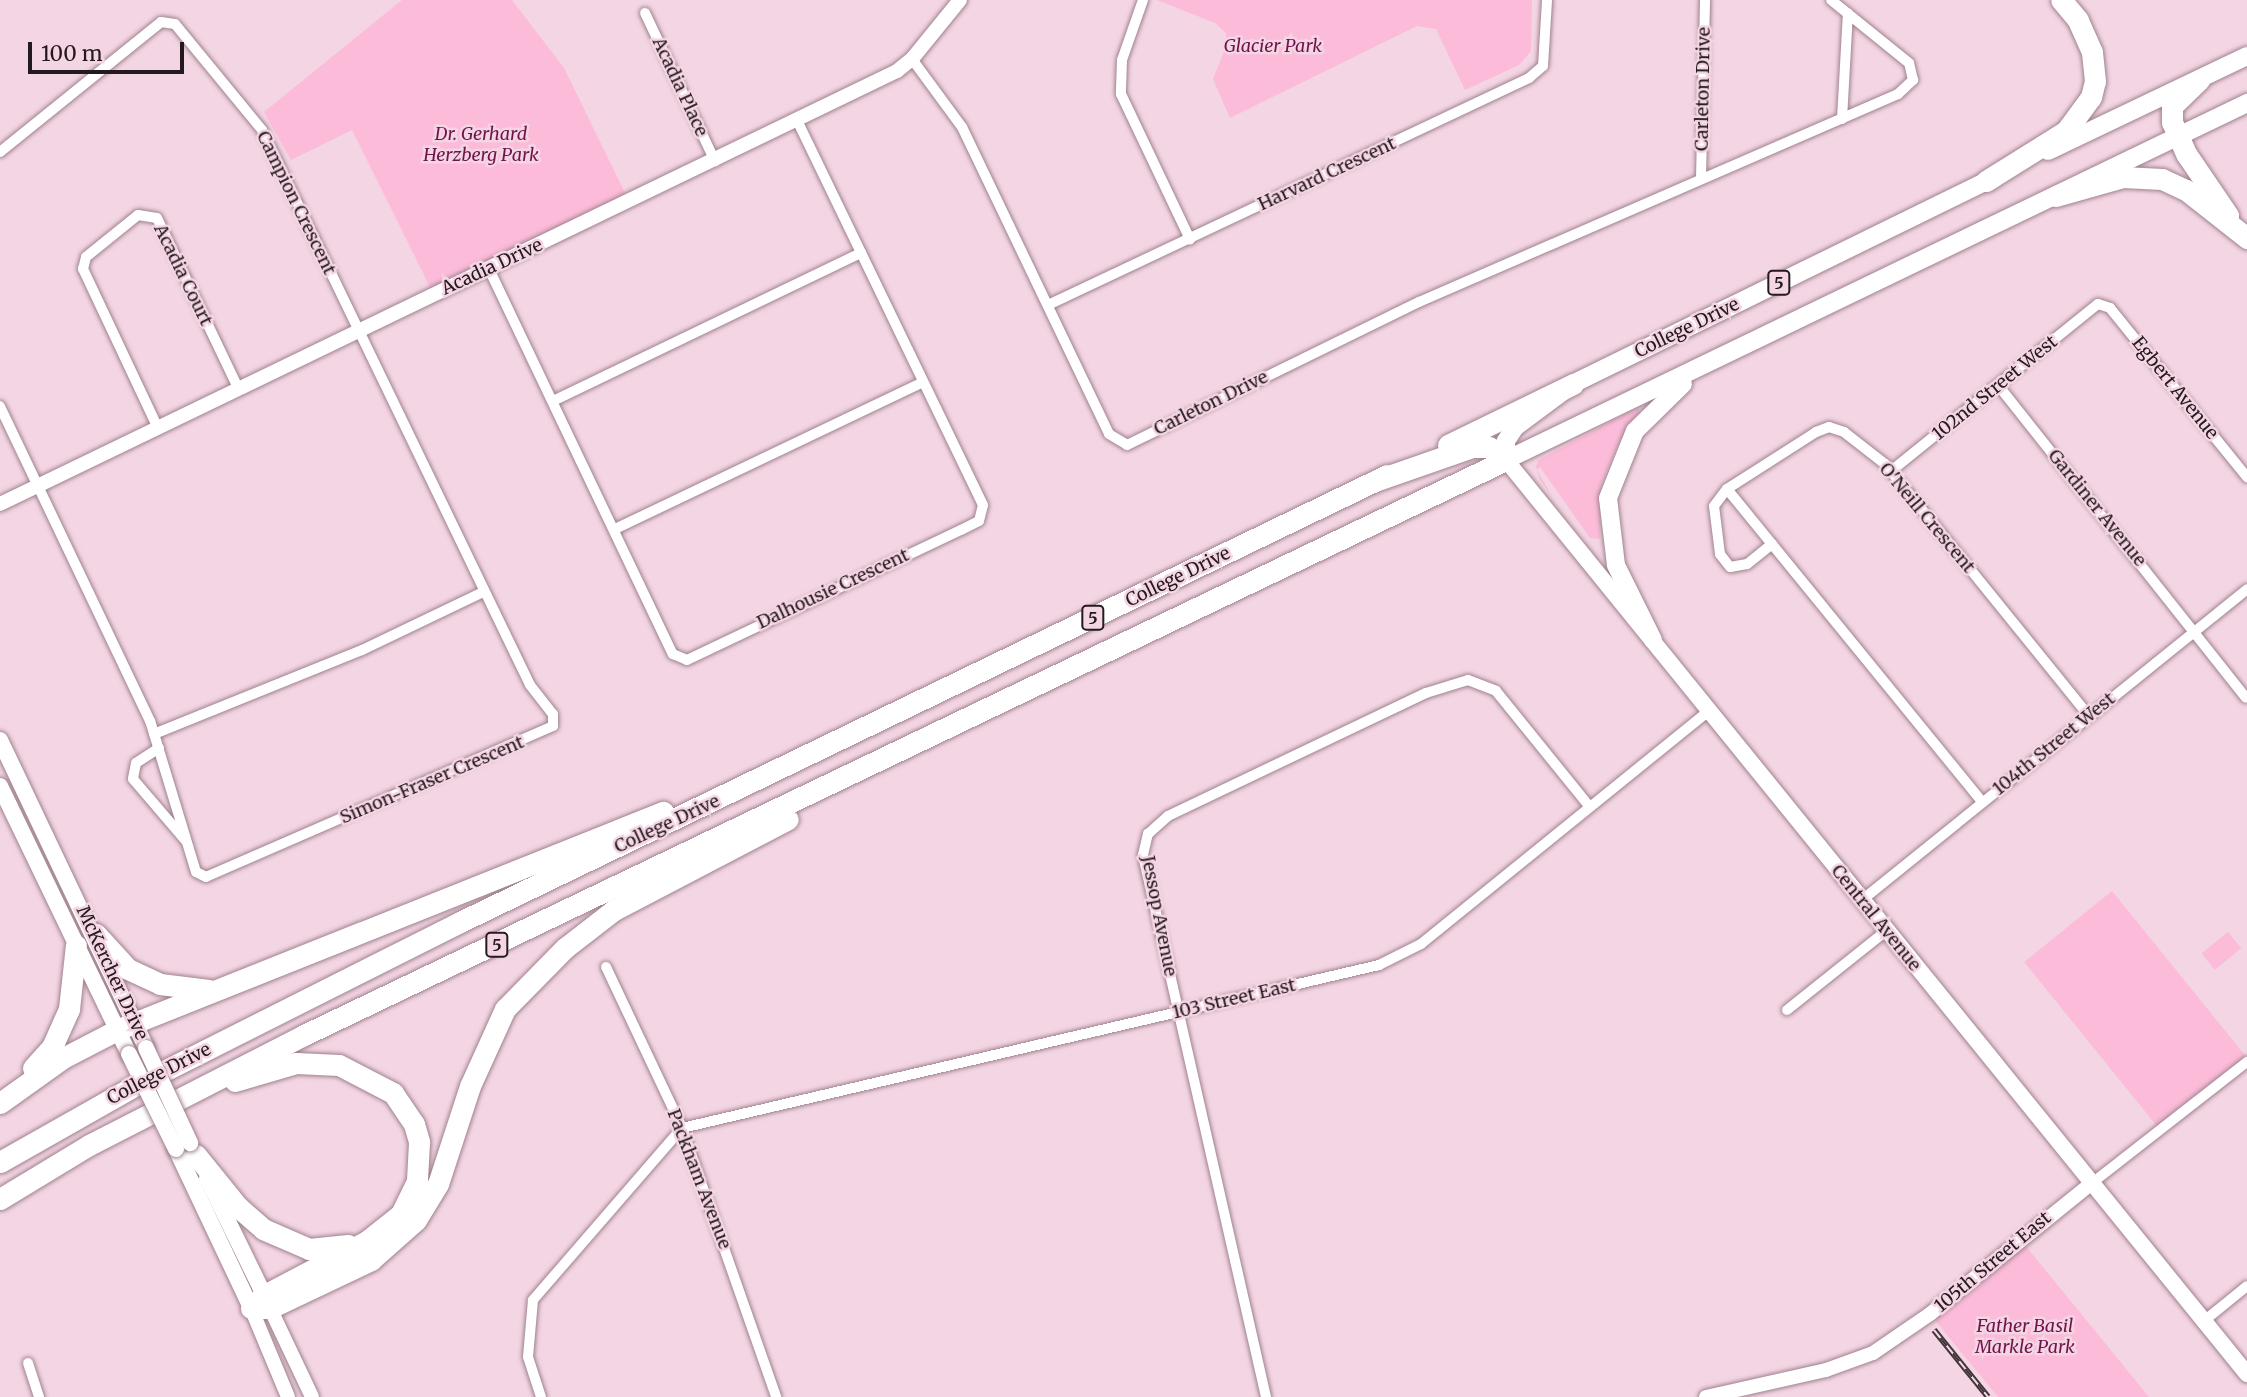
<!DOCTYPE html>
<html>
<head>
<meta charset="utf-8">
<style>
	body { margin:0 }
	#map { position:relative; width:2247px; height:1397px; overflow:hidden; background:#f4d5e3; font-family:Merriweather,serif }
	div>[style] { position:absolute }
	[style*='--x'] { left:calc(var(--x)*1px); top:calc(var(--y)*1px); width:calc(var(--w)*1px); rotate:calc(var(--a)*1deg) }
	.green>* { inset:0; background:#fbbbd9; transform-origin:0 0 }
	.roads { filter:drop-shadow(0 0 2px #9f828f) drop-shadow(0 0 2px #9f828f) }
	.minor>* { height:10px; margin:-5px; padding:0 5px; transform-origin:5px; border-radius:5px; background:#fff }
	.tertiary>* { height:14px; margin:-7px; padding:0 7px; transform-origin:7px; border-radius:7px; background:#fff }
	.secondary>* { height:16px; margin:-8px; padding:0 8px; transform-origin:8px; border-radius:8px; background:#fff }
	.primary>* { height:18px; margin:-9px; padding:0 9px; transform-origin:9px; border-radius:9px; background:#fff }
	.motorway>* { height:21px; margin:-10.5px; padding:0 10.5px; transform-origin:10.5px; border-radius:10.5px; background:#fff }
	.rail>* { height:6px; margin-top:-3px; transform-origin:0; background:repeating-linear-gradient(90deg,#f4d5e3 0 10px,#42343a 0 20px); box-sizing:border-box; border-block:2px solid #42343a }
	.bridges { filter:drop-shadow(0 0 2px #9f828f) drop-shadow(0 0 2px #9f828f) }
	.secondary-bridge>* { height:16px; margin:-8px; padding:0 8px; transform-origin:8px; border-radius:8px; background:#fff }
	span { translate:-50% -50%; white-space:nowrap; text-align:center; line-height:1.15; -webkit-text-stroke:5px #f4d5e3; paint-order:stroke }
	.shield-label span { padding:2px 5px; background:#f4d5e3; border:2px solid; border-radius:5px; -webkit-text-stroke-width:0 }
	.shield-label { font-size:16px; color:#24191e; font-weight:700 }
	.park-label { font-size:18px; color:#71144c; font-style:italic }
	.street-label { font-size:18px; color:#24191e }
	.scale { position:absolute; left:28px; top:42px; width:156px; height:32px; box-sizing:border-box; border:4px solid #24191e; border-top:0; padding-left:9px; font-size:21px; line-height:24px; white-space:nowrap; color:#24191e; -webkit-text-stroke:5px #f4d5e3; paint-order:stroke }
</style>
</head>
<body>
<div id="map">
	<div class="green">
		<i style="clip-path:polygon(402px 0,512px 0,564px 68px,629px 201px,434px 295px,352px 130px,291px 160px,264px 112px)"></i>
		<i style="clip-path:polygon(1157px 0,1532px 0,1531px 51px,1519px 65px,1465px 90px,1436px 29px,1417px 26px,1230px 118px,1213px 79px,1226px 47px,1226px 33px,1215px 23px)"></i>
		<i style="clip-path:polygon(1637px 408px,1640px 412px,1619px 442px,1601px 485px,1600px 539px,1590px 538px,1540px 467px,1537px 470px,1552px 496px,1540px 480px,1536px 467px,1538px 460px)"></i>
		<i style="left:2112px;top:891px;width:216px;height:113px;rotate:51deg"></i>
		<i style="left:2228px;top:932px;width:21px;height:34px;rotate:51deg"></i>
		<i style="clip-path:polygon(2020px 1239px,2149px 1397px,1998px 1397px,1930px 1314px)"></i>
	</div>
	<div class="roads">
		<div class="minor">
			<i style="--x:1143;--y:0;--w:64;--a:109.3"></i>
			<i style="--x:1122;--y:60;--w:34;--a:92"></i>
			<i style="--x:1121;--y:94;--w:161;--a:64.6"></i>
			<i style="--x:645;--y:13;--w:164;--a:64.7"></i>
			<i style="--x:912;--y:59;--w:84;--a:53.7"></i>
			<i style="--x:962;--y:127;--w:340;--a:64.4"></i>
			<i style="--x:1109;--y:434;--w:21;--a:31"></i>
			<i style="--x:1127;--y:445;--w:325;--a:-26.1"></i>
			<i style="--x:1419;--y:302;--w:522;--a:-23.47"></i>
			<i style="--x:1898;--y:94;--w:21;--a:-43"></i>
			<i style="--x:1913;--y:80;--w:17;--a:-103"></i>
			<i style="--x:1909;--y:63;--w:100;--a:-141.1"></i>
			<i style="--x:1842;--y:119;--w:106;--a:-86.8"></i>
			<i style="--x:0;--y:152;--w:207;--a:-38.9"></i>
			<i style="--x:161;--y:22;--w:14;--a:8"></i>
			<i style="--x:175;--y:24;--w:137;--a:50.6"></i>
			<i style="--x:262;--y:130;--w:616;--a:64.22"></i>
			<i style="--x:530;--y:685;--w:37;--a:52"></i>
			<i style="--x:553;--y:714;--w:12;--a:90"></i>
			<i style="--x:553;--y:726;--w:378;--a:156.5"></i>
			<i style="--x:206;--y:877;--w:11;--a:-153"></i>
			<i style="--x:196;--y:872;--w:158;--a:-106.9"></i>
			<i style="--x:150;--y:721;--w:349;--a:-115.5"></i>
			<i style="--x:1701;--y:178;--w:178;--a:-88.7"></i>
			<i style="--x:489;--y:269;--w:427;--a:64.5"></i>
			<i style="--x:673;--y:654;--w:15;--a:23"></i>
			<i style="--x:687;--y:660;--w:303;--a:-25.4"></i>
			<i style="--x:961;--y:530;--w:20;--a:-27"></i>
			<i style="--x:979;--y:521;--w:16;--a:-76"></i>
			<i style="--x:983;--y:505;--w:428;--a:-115.8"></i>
			<i style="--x:1048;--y:305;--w:532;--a:-25.26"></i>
			<i style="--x:1529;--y:78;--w:18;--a:-41"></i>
			<i style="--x:1543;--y:66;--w:66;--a:-86.5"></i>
			<i style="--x:1998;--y:385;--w:399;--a:51.6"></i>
			<i style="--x:553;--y:401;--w:342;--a:-25.7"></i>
			<i style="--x:157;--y:426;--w:174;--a:-115.2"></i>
			<i style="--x:83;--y:269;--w:12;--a:-76"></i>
			<i style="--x:86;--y:257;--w:67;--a:-38.9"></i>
			<i style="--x:138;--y:215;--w:19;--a:9"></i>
			<i style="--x:157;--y:218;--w:188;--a:64.5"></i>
			<i style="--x:1891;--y:471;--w:266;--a:-38.9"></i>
			<i style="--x:2098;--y:304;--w:13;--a:18"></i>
			<i style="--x:2110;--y:308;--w:218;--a:51"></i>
			<i style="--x:1727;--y:489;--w:404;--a:50.8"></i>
			<i style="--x:615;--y:529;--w:341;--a:-25.5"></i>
			<i style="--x:1772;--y:544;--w:32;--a:141"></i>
			<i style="--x:1747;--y:564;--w:17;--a:170"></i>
			<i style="--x:1730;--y:567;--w:16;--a:-128"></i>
			<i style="--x:1720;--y:554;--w:48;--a:-97.1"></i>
			<i style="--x:1714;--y:506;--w:21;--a:-53"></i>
			<i style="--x:1727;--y:489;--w:106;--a:-32.6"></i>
			<i style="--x:1816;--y:432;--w:14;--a:-21"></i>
			<i style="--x:1829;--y:427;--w:16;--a:18"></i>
			<i style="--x:1844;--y:432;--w:52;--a:38"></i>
			<i style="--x:1885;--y:464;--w:324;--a:51"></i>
			<i style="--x:154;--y:734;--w:224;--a:-22"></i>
			<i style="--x:362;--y:650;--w:134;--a:-25.6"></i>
			<i style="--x:159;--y:748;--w:27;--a:147"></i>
			<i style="--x:136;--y:763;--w:16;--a:101"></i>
			<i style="--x:133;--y:779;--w:82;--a:49.5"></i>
			<i style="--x:1862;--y:900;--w:495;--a:-38.9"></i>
			<i style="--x:606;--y:967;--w:178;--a:64.7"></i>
			<i style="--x:682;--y:1128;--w:285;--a:70.7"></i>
			<i style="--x:1787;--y:1010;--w:127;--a:-38.6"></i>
			<i style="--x:2092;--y:1183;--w:197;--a:-38"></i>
			<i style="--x:2204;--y:1321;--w:55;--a:-39.1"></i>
			<i style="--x:28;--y:1363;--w:36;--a:72"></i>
			<i style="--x:541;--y:1397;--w:42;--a:-108"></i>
			<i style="--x:528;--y:1357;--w:57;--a:-85"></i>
			<i style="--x:533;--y:1300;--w:228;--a:-49.1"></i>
			<i style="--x:682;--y:1128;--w:716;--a:-13.16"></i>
			<i style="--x:1379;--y:965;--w:47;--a:-26.6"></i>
			<i style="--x:1421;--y:944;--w:370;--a:-39"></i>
			<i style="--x:1266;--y:1397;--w:556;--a:-102.79"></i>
			<i style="--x:1143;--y:855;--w:22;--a:-77"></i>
			<i style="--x:1148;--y:834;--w:27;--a:-42"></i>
			<i style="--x:1168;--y:816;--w:286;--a:-25.5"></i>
			<i style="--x:1426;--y:693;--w:44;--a:-17.2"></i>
			<i style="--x:1468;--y:680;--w:30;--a:21"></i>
			<i style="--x:1496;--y:691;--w:149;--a:51"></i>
		</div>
		<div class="tertiary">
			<i style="--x:0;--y:504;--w:996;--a:-25.77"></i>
			<i style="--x:897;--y:71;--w:19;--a:-39"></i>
			<i style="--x:912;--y:59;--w:76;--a:-50.9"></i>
			<i style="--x:251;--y:1308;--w:96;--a:67.4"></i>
			<i style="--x:270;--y:1308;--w:98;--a:64.7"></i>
			<i style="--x:1706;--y:1397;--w:123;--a:-12.7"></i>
			<i style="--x:1826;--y:1370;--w:50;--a:-19.9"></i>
			<i style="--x:1873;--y:1353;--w:69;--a:-34.4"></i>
			<i style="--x:1930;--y:1314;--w:208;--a:-39"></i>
		</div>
		<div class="secondary">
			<i style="--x:1506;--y:460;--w:1177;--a:50.97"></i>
			<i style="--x:0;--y:740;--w:341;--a:64.6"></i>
			<i style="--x:0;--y:786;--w:297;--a:64.3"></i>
			<i style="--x:176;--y:1149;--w:176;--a:64.7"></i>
			<i style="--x:207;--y:1178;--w:139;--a:64"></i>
		</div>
		<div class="primary">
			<i style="--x:2048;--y:151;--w:221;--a:-25.5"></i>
			<i style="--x:1997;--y:176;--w:472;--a:153.9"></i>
			<i style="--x:1573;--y:384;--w:72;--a:143.4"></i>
			<i style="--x:1515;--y:427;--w:17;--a:123"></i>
			<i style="--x:1506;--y:441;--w:19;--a:90"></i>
			<i style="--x:1506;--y:460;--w:823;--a:-25.72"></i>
			<i style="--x:1653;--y:640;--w:84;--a:-116.3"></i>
			<i style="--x:1616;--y:565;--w:67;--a:-96.8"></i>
			<i style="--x:1608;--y:498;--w:72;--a:-68.1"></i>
			<i style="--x:1635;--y:431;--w:67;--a:-44.4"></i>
		</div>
		<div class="motorway">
			<i style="--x:2199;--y:80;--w:37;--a:136"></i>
			<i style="--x:2172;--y:106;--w:16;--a:90"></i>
			<i style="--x:2172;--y:122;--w:36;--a:66"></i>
			<i style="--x:2187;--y:155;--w:73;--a:55.7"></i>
			<i style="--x:1986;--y:181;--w:94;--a:-32"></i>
			<i style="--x:2066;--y:131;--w:42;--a:-53.7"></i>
			<i style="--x:2091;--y:97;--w:16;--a:-76"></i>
			<i style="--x:2095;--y:81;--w:29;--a:-96"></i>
			<i style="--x:2092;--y:52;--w:35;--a:-114"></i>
			<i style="--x:2078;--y:20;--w:26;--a:-130"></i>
			<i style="--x:2056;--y:196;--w:70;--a:-15.8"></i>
			<i style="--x:2123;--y:177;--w:39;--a:3"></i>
			<i style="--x:2162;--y:179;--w:26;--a:25"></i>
			<i style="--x:2186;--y:190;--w:78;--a:38.2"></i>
			<i style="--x:1448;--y:445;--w:139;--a:-26"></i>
			<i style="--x:96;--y:934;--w:47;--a:47.6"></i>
			<i style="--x:128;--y:969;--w:35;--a:25"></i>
			<i style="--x:160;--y:984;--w:49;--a:7"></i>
			<i style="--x:33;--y:1068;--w:28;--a:-48"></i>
			<i style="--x:52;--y:1047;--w:42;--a:-65.9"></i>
			<i style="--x:69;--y:1009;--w:64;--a:-83.8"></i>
			<i style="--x:235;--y:1081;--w:64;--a:-16.4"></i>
			<i style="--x:296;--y:1063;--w:43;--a:2.7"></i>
			<i style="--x:339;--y:1065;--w:61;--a:27.4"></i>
			<i style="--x:393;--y:1093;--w:37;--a:56"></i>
			<i style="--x:414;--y:1124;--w:19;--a:74"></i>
			<i style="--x:419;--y:1142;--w:39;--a:93"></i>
			<i style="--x:417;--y:1181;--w:37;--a:116"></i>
			<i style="--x:401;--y:1214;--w:43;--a:141.5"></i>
			<i style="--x:367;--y:1241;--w:116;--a:152.3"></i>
			<i style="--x:264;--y:1295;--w:18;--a:135"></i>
			<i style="--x:0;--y:1103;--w:77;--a:-35.5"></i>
			<i style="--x:63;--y:1058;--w:63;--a:-27.4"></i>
			<i style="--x:119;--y:1029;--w:586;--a:-21.75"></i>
			<i style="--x:196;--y:1155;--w:67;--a:51.1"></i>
			<i style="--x:238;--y:1207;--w:33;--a:41"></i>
			<i style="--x:263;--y:1229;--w:50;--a:23.5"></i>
			<i style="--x:309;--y:1249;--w:39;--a:-6"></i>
			<i style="--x:0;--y:1162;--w:156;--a:-29.5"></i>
			<i style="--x:136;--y:1085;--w:363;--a:-26.7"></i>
			<i style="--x:460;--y:922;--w:1029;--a:-25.74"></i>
			<i style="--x:0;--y:1199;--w:104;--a:-31.2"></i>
			<i style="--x:89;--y:1145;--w:242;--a:-27.1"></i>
			<i style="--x:304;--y:1035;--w:1332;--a:-25.57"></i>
			<i style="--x:1506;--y:460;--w:21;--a:-143"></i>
			<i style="--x:1489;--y:447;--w:17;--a:180"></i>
			<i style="--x:1472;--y:447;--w:101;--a:160.8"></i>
			<i style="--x:251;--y:1308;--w:19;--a:0"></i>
			<i style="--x:270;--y:1308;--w:112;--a:-25.4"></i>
			<i style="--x:371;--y:1260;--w:60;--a:-41.6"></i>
			<i style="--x:416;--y:1220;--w:42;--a:-58.6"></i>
			<i style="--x:438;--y:1184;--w:103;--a:-71.9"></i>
			<i style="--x:470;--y:1086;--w:85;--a:-65.6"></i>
			<i style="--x:505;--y:1009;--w:86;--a:-45.5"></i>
			<i style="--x:565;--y:948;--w:62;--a:-37.8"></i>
			<i style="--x:614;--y:910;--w:196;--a:-27.6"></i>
		</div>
	</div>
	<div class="rail">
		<i style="--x:1934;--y:1330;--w:86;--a:51.1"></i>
	</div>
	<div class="bridges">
		<div class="secondary-bridge">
			<i style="--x:146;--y:1048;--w:105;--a:65.1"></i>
			<i style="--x:129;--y:1054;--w:106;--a:63.7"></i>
		</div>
	</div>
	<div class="shield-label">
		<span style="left:1779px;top:283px">5</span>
		<span style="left:1093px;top:618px">5</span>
		<span style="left:497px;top:945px">5</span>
	</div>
	<div class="park-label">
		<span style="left:1273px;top:46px">Glacier Park</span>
		<span style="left:481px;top:145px">Dr. Gerhard<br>Herzberg Park</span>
		<span style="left:2025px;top:1337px">Father Basil<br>Markle Park</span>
	</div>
	<div class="street-label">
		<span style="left:680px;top:87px;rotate:65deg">Acadia Place</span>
		<span style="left:1703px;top:89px;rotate:-89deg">Carleton Drive</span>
		<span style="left:1327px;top:174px;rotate:-25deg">Harvard Crescent</span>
		<span style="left:296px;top:203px;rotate:64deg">Campion Crescent</span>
		<span style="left:492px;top:267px;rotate:-25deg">Acadia Drive</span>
		<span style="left:183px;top:275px;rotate:64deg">Acadia Court</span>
		<span style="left:1687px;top:328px;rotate:-26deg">College Drive</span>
		<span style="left:1995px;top:388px;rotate:-39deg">102nd Street West</span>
		<span style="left:2175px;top:388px;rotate:51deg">Egbert Avenue</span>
		<span style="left:1211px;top:403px;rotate:-26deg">Carleton Drive</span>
		<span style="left:2097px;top:508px;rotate:51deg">Gardiner Avenue</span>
		<span style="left:1927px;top:518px;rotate:50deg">O'Neill Crescent</span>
		<span style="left:1178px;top:577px;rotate:-26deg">College Drive</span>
		<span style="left:833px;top:589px;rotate:-25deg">Dalhousie Crescent</span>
		<span style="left:2054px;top:744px;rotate:-39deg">104th Street West</span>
		<span style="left:432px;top:780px;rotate:-23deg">Simon-Fraser Crescent</span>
		<span style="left:667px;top:824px;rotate:-25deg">College Drive</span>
		<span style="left:1159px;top:916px;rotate:79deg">Jessop Avenue</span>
		<span style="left:1876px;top:918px;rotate:51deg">Central Avenue</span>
		<span style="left:112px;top:973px;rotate:65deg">McKercher Drive</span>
		<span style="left:1234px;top:999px;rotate:-13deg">103 Street East</span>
		<span style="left:159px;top:1074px;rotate:-27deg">College Drive</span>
		<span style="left:699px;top:1179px;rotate:69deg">Packham Avenue</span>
		<span style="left:1993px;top:1262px;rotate:-40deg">105th Street East</span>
	</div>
	<div class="scale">100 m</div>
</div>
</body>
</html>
